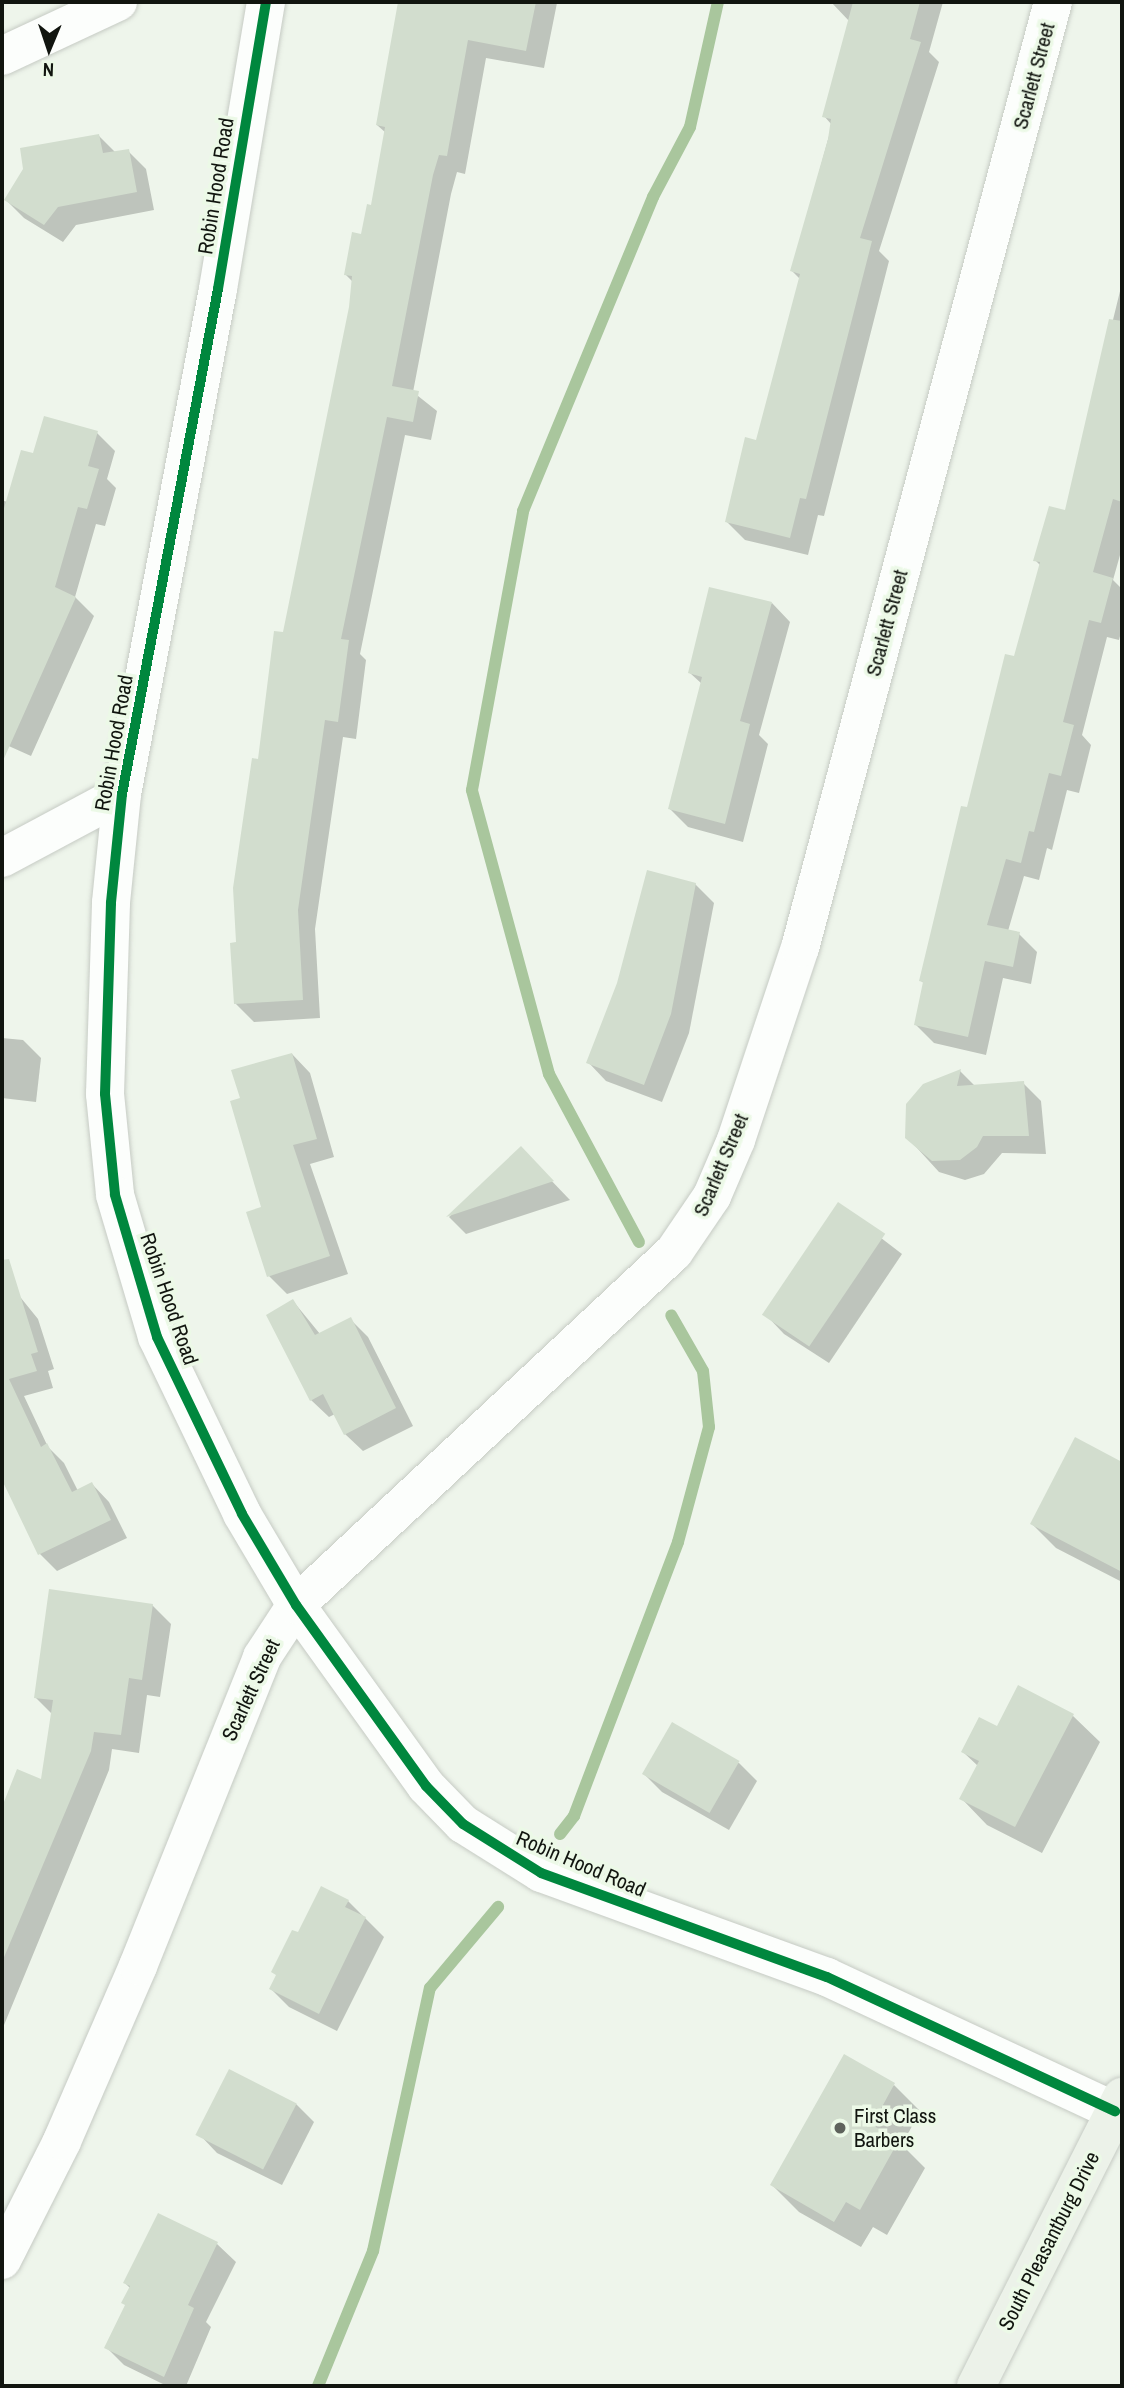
<!DOCTYPE html>
<html>
<head>
<meta charset="utf-8">
<style>
	body { margin:0 }
	#map { position:relative; width:1124px; height:2388px; overflow:hidden; background:#eef5eb; font-family:"Archivo Narrow",sans-serif }
	div>[style] { position:absolute }
	[style*='--x'] { left:calc(var(--x)*1px); top:calc(var(--y)*1px); width:calc(var(--w)*1px); rotate:calc(var(--a)*1deg) }
	.shadow>* { inset:0; background:#0003 }
	.stream>* { height:12px; margin:-6px; padding:0 6px; transform-origin:6px; border-radius:6px; background:#a9c69d }
	.building>* { inset:0; background:#d2ddce; transform-origin:0 0 }
	.roads { filter:drop-shadow(0 0 2px #c6cbc4) drop-shadow(0 0 2px #c6cbc4) }
	.minor>* { height:38px; margin:-19px; padding:0 19px; transform-origin:19px; border-radius:19px; background:#fcfefc }
	.primary>* { height:38px; margin:-19px; padding:0 19px; transform-origin:19px; border-radius:19px; background:#ecf2e9 }
	.cycleway>* { height:10px; margin:-5px; padding:0 5px; transform-origin:5px; border-radius:5px; background:#00873e }
	.dots>* { width:19px; height:19px; translate:-50% -50%; box-sizing:border-box; border:4px solid #ecf9e7; border-radius:50% }
	span { translate:-50% -50%; white-space:nowrap; text-align:center; line-height:1.15; -webkit-text-stroke:7px #ecf9e7; paint-order:stroke }
	.street-label { font-size:21px; color:#11150f }
	.poi-label { font-size:21px; color:#11150f }
	.left { translate:0 -50%; text-align:left }
	.frame { position:absolute; inset:0; border:4px solid #11150f; pointer-events:none }
	.north { position:absolute; left:14px; top:14px; width:70px; height:70px; -webkit-text-stroke:5px #ecf9e7; paint-order:stroke; rotate:182deg; font-size:19px; font-weight:700; line-height:28px; text-align:center; color:#11150f }
	.north::after { content:''; display:block; margin:auto; width:24px; height:32px; background:#11150f; clip-path:polygon(50% 0,100% 100%,50% 72%,0 100%) }
</style>
</head>
<body>
<div id="map">
	<div class="shadow">
		<i style="clip-path:polygon(399px 2px,557px 3px,544px 68px,486px 58px,465px 174px,457px 172px,451px 194px,413px 392px,437px 411px,431px 440px,405px 435px,360px 654px,366px 660px,356px 739px,343px 737px,315px 929px,320px 1018px,254px 1022px,235px 1003px,259px 761px,350px 308px,353px 282px,346px 275px,372px 207px,386px 133px,377px 125px)"></i>
		<i style="clip-path:polygon(943px 2px,929px 52px,939px 62px,879px 251px,889px 261px,824px 516px,818px 515px,808px 555px,745px 540px,727px 522px,758px 442px,800px 279px,792px 271px,832px 125px,824px 116px,850px 22px,831px 2px)"></i>
		<i style="clip-path:polygon(99px 136px,116px 153px,128px 151px,146px 169px,154px 210px,76px 225px,63px 242px,24px 218px,6px 200px)"></i>
		<i style="clip-path:polygon(1122px 283px,1122px 548px,1113px 580px,1122px 589px,1122px 628px,1119px 640px,1107px 637px,1082px 735px,1091px 745px,1079px 793px,1067px 790px,1052px 850px,1047px 848px,1039px 880px,1024px 876px,1008px 931px,1019px 934px,1037px 952px,1031px 984px,1003px 978px,986px 1055px,934px 1043px,916px 1025px,925px 984px,921px 981px,1041px 566px,1035px 560px,1066px 512px)"></i>
		<i style="clip-path:polygon(97px 433px,115px 451px,107px 479px,116px 488px,105px 526px,96px 524px,75px 597px,94px 616px,31px 756px,2px 743px,2px 568px,9px 551px,2px 544px,2px 500px,7px 502px,34px 455px)"></i>
		<i style="clip-path:polygon(772px 603px,790px 622px,759px 735px,768px 744px,743px 842px,688px 827px,670px 809px,702px 684px,690px 673px)"></i>
		<i style="clip-path:polygon(695px 884px,714px 903px,689px 1033px,662px 1102px,606px 1081px,588px 1062px)"></i>
		<i style="clip-path:polygon(2px 1038px,23px 1040px,41px 1058px,36px 1102px,2px 1098px)"></i>
		<i style="clip-path:polygon(292px 1054px,310px 1073px,334px 1157px,310px 1164px,348px 1274px,287px 1294px,269px 1276px,263px 1209px,242px 1100px)"></i>
		<i style="clip-path:polygon(960px 1071px,975px 1086px,1023px 1083px,1041px 1101px,1046px 1154px,1002px 1153px,984px 1174px,965px 1180px,939px 1172px,907px 1137px)"></i>
		<i style="clip-path:polygon(521px 1149px,570px 1200px,466px 1234px,449px 1217px)"></i>
		<i style="clip-path:polygon(838px 1205px,902px 1254px,829px 1363px,784px 1334px,766px 1315px)"></i>
		<i style="clip-path:polygon(8px 1282px,38px 1319px,54px 1369px,48px 1371px,53px 1388px,24px 1396px,48px 1447px,64px 1463px,78px 1491px,92px 1484px,109px 1502px,127px 1538px,57px 1571px,40px 1554px,2px 1479px,2px 1284px)"></i>
		<i style="clip-path:polygon(293px 1301px,320px 1334px,350px 1319px,368px 1337px,413px 1426px,363px 1451px,345px 1434px,335px 1414px,329px 1417px,311px 1400px)"></i>
		<i style="clip-path:polygon(1076px 1439px,1122px 1464px,1122px 1582px,1056px 1548px,1032px 1524px)"></i>
		<i style="clip-path:polygon(152px 1605px,171px 1624px,160px 1697px,147px 1695px,139px 1753px,112px 1749px,109px 1770px,2px 2030px,2px 1812px,18px 1772px,42px 1781px,52px 1714px,35px 1697px)"></i>
		<i style="clip-path:polygon(1073px 1716px,1100px 1742px,1042px 1853px,987px 1825px,961px 1798px,978px 1766px,963px 1752px,998px 1728px)"></i>
		<i style="clip-path:polygon(739px 1763px,757px 1781px,729px 1830px,662px 1792px,644px 1774px)"></i>
		<i style="clip-path:polygon(348px 1901px,384px 1937px,337px 2031px,289px 2007px,271px 1989px,299px 1935px)"></i>
		<i style="clip-path:polygon(894px 2085px,920px 2111px,902px 2145px,925px 2168px,887px 2235px,873px 2227px,861px 2247px,799px 2212px,772px 2185px)"></i>
		<i style="clip-path:polygon(296px 2104px,314px 2122px,282px 2185px,217px 2153px,199px 2134px)"></i>
		<i style="clip-path:polygon(159px 2215px,217px 2244px,236px 2262px,206px 2322px,211px 2327px,186px 2386px,167px 2386px,124px 2365px,106px 2347px,127px 2306px,131px 2289px,125px 2283px)"></i>
	</div>
	<div class="stream">
		<i style="--x:639;--y:1242;--w:191;--a:-118.2"></i>
		<i style="--x:549;--y:1074;--w:294;--a:-105.2"></i>
		<i style="--x:472;--y:790;--w:284;--a:-79.6"></i>
		<i style="--x:523;--y:511;--w:340;--a:-67.5"></i>
		<i style="--x:653;--y:197;--w:79;--a:-62.1"></i>
		<i style="--x:690;--y:127;--w:128;--a:-77.4"></i>
		<i style="--x:560;--y:1834;--w:23;--a:-52"></i>
		<i style="--x:574;--y:1816;--w:293;--a:-69.2"></i>
		<i style="--x:678;--y:1542;--w:119;--a:-74.9"></i>
		<i style="--x:709;--y:1427;--w:56;--a:-96.1"></i>
		<i style="--x:703;--y:1371;--w:64;--a:-119.7"></i>
		<i style="--x:318;--y:2386;--w:146;--a:-67.8"></i>
		<i style="--x:373;--y:2251;--w:269;--a:-77.8"></i>
		<i style="--x:430;--y:1988;--w:106;--a:-50"></i>
	</div>
	<div class="building">
		<i style="clip-path:polygon(398px 2px,536px 2px,526px 51px,468px 40px,447px 156px,439px 155px,433px 175px,392px 386px,419px 391px,413px 422px,387px 417px,341px 639px,349px 640px,338px 722px,325px 720px,298px 910px,303px 1000px,234px 1004px,230px 943px,236px 942px,233px 888px,252px 758px,258px 759px,274px 631px,283px 632px,349px 307px,352px 276px,344px 275px,352px 232px,361px 234px,367px 204px,371px 205px,385px 127px,376px 125px)"></i>
		<i style="clip-path:polygon(853px 2px,920px 2px,910px 39px,921px 42px,860px 238px,872px 241px,806px 499px,800px 498px,790px 538px,725px 522px,745px 437px,756px 440px,800px 274px,790px 271px,828px 139px,831px 119px,822px 117px)"></i>
		<i style="clip-path:polygon(99px 134px,103px 153px,129px 149px,137px 192px,58px 207px,44px 225px,4px 200px,23px 169px,20px 148px)"></i>
		<i style="clip-path:polygon(1109px 319px,1122px 321px,1122px 502px,1113px 499px,1093px 572px,1113px 578px,1101px 623px,1089px 620px,1063px 722px,1074px 725px,1061px 776px,1049px 773px,1034px 832px,1029px 831px,1021px 863px,1006px 859px,987px 925px,1020px 932px,1013px 967px,985px 961px,968px 1037px,914px 1025px,923px 982px,919px 981px,961px 806px,967px 807px,1005px 654px,1014px 656px,1040px 562px,1033px 561px,1049px 506px,1065px 510px)"></i>
		<i style="clip-path:polygon(44px 416px,98px 431px,88px 466px,99px 469px,87px 509px,78px 507px,55px 587px,76px 597px,2px 763px,2px 515px,21px 450px,33px 453px)"></i>
		<i style="clip-path:polygon(709px 587px,772px 602px,740px 721px,750px 724px,725px 824px,668px 809px,702px 677px,688px 673px)"></i>
		<i style="clip-path:polygon(647px 870px,696px 883px,671px 1014px,644px 1085px,586px 1063px,617px 983px)"></i>
		<i style="clip-path:polygon(292px 1053px,317px 1139px,293px 1145px,330px 1256px,267px 1277px,246px 1212px,261px 1207px,230px 1101px,240px 1098px,231px 1070px)"></i>
		<i style="clip-path:polygon(961px 1069px,957px 1086px,1024px 1081px,1029px 1136px,983px 1136px,977px 1147px,960px 1160px,932px 1161px,905px 1138px,906px 1104px,923px 1084px)"></i>
		<i style="clip-path:polygon(521px 1146px,554px 1181px,446px 1217px)"></i>
		<i style="left:838px;top:1202px;width:57px;height:136px;rotate:34deg"></i>
		<i style="clip-path:polygon(9px 1259px,38px 1352px,31px 1354px,37px 1371px,9px 1379px,41px 1447px,47px 1443px,72px 1492px,92px 1482px,111px 1520px,38px 1555px,2px 1480px,2px 1260px)"></i>
		<i style="clip-path:polygon(293px 1299px,315px 1335px,351px 1317px,396px 1408px,344px 1435px,323px 1394px,310px 1401px,266px 1315px)"></i>
		<i style="clip-path:polygon(1075px 1437px,1122px 1462px,1122px 1572px,1030px 1524px)"></i>
		<i style="clip-path:polygon(49px 1589px,153px 1604px,142px 1680px,129px 1678px,121px 1735px,94px 1732px,91px 1751px,2px 1962px,2px 1807px,17px 1769px,41px 1779px,53px 1700px,34px 1698px)"></i>
		<i style="clip-path:polygon(1018px 1685px,1074px 1714px,1015px 1827px,959px 1799px,979px 1761px,961px 1752px,979px 1717px,997px 1726px)"></i>
		<i style="left:672px;top:1722px;width:78px;height:60px;rotate:30deg"></i>
		<i style="clip-path:polygon(321px 1886px,349px 1900px,345px 1907px,366px 1917px,319px 2014px,269px 1989px,276px 1975px,271px 1972px,292px 1930px,298px 1932px)"></i>
		<i style="clip-path:polygon(844px 2054px,895px 2083px,872px 2125px,899px 2140px,860px 2210px,846px 2202px,834px 2222px,770px 2185px)"></i>
		<i style="left:229px;top:2069px;width:76px;height:74px;rotate:27deg"></i>
		<i style="clip-path:polygon(158px 2213px,218px 2242px,188px 2305px,194px 2308px,164px 2377px,104px 2348px,125px 2305px,121px 2303px,130px 2286px,123px 2283px)"></i>
	</div>
	<div class="roads">
		<div class="minor">
			<i style="--x:266;--y:2;--w:291;--a:99.5"></i>
			<i style="--x:218;--y:289;--w:514;--a:100.76"></i>
			<i style="--x:122;--y:794;--w:110;--a:95.8"></i>
			<i style="--x:111;--y:903;--w:191;--a:91.8"></i>
			<i style="--x:105;--y:1094;--w:101;--a:84.3"></i>
			<i style="--x:115;--y:1195;--w:148;--a:73.5"></i>
			<i style="--x:157;--y:1337;--w:196;--a:64.3"></i>
			<i style="--x:242;--y:1514;--w:106;--a:59.3"></i>
			<i style="--x:296;--y:1605;--w:223;--a:54.3"></i>
			<i style="--x:426;--y:1786;--w:53;--a:45.8"></i>
			<i style="--x:463;--y:1824;--w:92;--a:32.1"></i>
			<i style="--x:541;--y:1873;--w:304;--a:20"></i>
			<i style="--x:827;--y:1977;--w:318;--a:25"></i>
			<i style="--x:2;--y:56;--w:128;--a:-25"></i>
			<i style="--x:2;--y:858;--w:136;--a:-28.1"></i>
			<i style="--x:2;--y:2260;--w:133;--a:-63.2"></i>
			<i style="--x:62;--y:2141;--w:191;--a:-66.5"></i>
			<i style="--x:138;--y:1966;--w:333;--a:-68.1"></i>
			<i style="--x:262;--y:1657;--w:62;--a:-56.8"></i>
			<i style="--x:296;--y:1605;--w:517;--a:-43.04"></i>
			<i style="--x:674;--y:1252;--w:68;--a:-55.8"></i>
			<i style="--x:712;--y:1196;--w:61;--a:-66.8"></i>
			<i style="--x:736;--y:1140;--w:202;--a:-71.6"></i>
			<i style="--x:800;--y:948;--w:979;--a:-75.03"></i>
		</div>
		<div class="primary">
			<i style="--x:976;--y:2386;--w:324;--a:-63.2"></i>
		</div>
	</div>
	<div class="cycleway">
		<i style="--x:266;--y:2;--w:291;--a:99.5"></i>
		<i style="--x:218;--y:289;--w:514;--a:100.76"></i>
		<i style="--x:122;--y:794;--w:110;--a:95.8"></i>
		<i style="--x:111;--y:903;--w:191;--a:91.8"></i>
		<i style="--x:105;--y:1094;--w:101;--a:84.3"></i>
		<i style="--x:115;--y:1195;--w:148;--a:73.5"></i>
		<i style="--x:157;--y:1337;--w:196;--a:64.3"></i>
		<i style="--x:242;--y:1514;--w:106;--a:59.3"></i>
		<i style="--x:296;--y:1605;--w:223;--a:54.3"></i>
		<i style="--x:426;--y:1786;--w:53;--a:45.8"></i>
		<i style="--x:463;--y:1824;--w:92;--a:32.1"></i>
		<i style="--x:541;--y:1873;--w:304;--a:20"></i>
		<i style="--x:827;--y:1977;--w:318;--a:25"></i>
	</div>
	<div class="dots">
		<i style="left:840px;top:2128px;background:#5e635c"></i>
	</div>
	<div class="street-label">
		<span style="left:1034px;top:76px;rotate:-75deg">Scarlett Street</span>
		<span style="left:216px;top:186px;rotate:-81deg">Robin Hood Road</span>
		<span style="left:887px;top:623px;rotate:-75deg">Scarlett Street</span>
		<span style="left:114px;top:743px;rotate:-80deg">Robin Hood Road</span>
		<span style="left:721px;top:1165px;rotate:-67deg">Scarlett Street</span>
		<span style="left:169px;top:1299px;rotate:71deg">Robin Hood Road</span>
		<span style="left:251px;top:1690px;rotate:-65deg">Scarlett Street</span>
		<span style="left:581px;top:1864px;rotate:23deg">Robin Hood Road</span>
		<span style="left:1049px;top:2241px;rotate:-63deg">South Pleasantburg Drive</span>
	</div>
	<div class="poi-label">
		<span class="left" style="left:854px;top:2128px">First Class<br>Barbers</span>
	</div>
	<div class="frame"></div>
	<div class="north">N</div>
</div>
</body>
</html>
